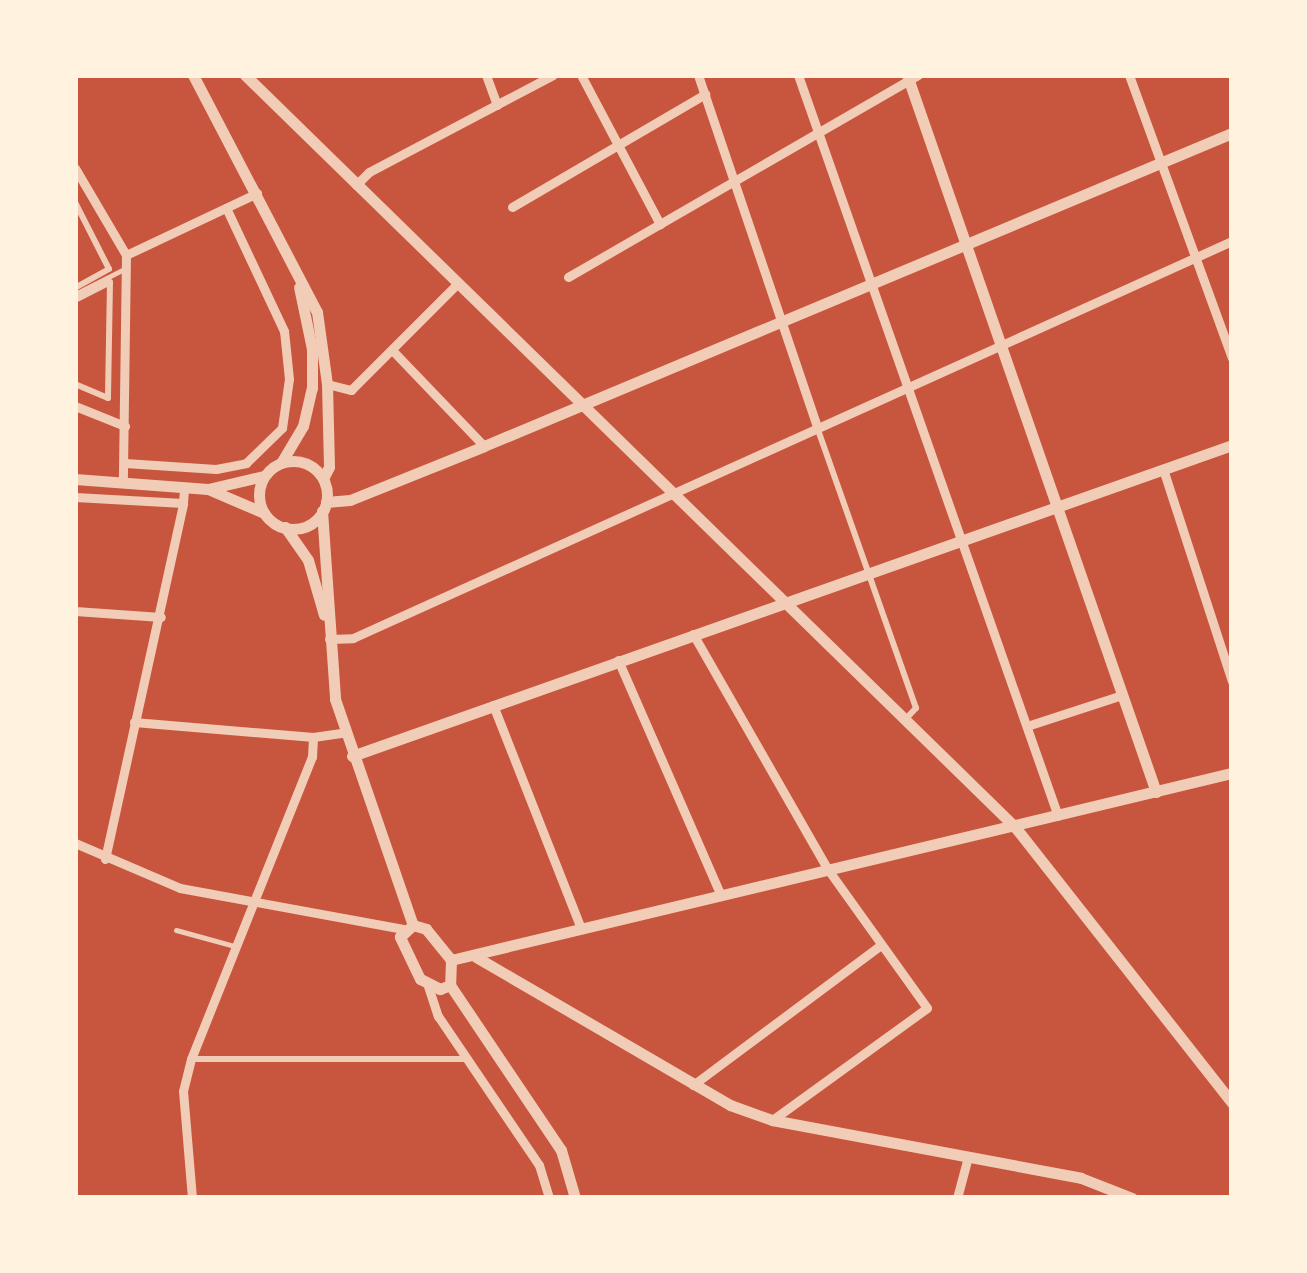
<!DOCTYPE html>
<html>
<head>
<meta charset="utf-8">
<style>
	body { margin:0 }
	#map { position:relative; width:1307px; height:1273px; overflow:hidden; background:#c8553d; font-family:"Space Grotesk",sans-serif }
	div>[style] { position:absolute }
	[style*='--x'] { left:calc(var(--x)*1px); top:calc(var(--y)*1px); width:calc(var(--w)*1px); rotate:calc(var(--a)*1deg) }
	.service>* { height:5px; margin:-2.5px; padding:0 2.5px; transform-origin:2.5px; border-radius:2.5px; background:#f1ccb7 }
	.pedestrian>* { height:6px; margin:-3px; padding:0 3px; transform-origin:3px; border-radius:3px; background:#f1ccb7 }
	.minor>* { height:9px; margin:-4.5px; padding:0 4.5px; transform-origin:4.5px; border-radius:4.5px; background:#f1ccb7 }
	.tertiary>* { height:11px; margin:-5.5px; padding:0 5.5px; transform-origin:5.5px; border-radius:5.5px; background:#f1ccb7 }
	.tertiary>.ring { margin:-5.5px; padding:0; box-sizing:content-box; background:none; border:11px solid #f1ccb7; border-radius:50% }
	span { translate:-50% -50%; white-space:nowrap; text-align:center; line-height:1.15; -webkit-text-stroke:8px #fff3e0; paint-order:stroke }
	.frame { position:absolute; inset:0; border:78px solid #fff3e0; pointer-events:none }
</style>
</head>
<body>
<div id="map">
	<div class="service">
		<i style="--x:75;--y:294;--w:57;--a:-27"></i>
		<i style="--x:176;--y:930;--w:60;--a:15.4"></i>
	</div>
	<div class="pedestrian">
		<i style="--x:75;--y:202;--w:75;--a:63.1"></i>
		<i style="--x:109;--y:269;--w:39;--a:151"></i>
		<i style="--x:75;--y:300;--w:39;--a:-27"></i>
		<i style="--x:110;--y:282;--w:116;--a:91"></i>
		<i style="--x:108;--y:398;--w:36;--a:-157"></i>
		<i style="--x:817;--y:427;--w:298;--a:70.6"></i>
		<i style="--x:916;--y:708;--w:18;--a:133"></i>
		<i style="--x:191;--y:1059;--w:276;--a:0"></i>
	</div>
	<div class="minor">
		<i style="--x:486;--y:75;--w:32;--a:70"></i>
		<i style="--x:581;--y:75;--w:169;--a:62.1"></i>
		<i style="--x:698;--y:75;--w:372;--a:71.3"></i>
		<i style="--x:798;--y:75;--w:785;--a:70.67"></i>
		<i style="--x:1129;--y:75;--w:301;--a:70"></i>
		<i style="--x:75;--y:168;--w:101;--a:59.6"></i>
		<i style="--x:126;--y:255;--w:228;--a:90.8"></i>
		<i style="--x:356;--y:185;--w:18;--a:-45"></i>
		<i style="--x:369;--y:172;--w:208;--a:-27.8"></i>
		<i style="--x:512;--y:207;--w:224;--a:-30.3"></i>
		<i style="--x:126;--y:255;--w:145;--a:-25.3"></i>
		<i style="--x:568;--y:277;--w:404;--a:-30"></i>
		<i style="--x:393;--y:351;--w:132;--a:46.2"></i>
		<i style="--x:327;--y:384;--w:25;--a:14"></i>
		<i style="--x:351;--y:390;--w:150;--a:-45"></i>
		<i style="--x:75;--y:406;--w:54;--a:21.8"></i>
		<i style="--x:125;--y:463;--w:91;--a:3.8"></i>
		<i style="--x:216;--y:469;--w:31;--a:-11"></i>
		<i style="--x:246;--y:463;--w:50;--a:-44.2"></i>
		<i style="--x:282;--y:428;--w:49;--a:-81.9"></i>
		<i style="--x:289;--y:379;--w:48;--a:-95.9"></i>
		<i style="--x:284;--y:331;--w:136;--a:-115.2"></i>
		<i style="--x:1163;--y:469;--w:223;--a:72"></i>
		<i style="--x:75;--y:497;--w:108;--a:3.2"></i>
		<i style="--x:183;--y:503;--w:15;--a:-86"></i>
		<i style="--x:75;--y:611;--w:86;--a:4"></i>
		<i style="--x:693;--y:634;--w:273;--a:60.2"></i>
		<i style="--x:829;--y:871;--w:168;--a:54.4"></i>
		<i style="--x:927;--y:1008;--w:191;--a:144.1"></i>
		<i style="--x:329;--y:639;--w:24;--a:-2"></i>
		<i style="--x:353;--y:638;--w:964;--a:-24.31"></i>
		<i style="--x:618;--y:660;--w:257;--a:66.4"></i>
		<i style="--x:493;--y:705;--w:240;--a:68.5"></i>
		<i style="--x:134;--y:722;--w:180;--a:4.8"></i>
		<i style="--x:313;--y:737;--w:30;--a:-8"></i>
		<i style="--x:1027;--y:726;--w:100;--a:-18.1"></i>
		<i style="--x:75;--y:843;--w:114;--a:23.2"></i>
		<i style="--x:180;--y:888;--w:227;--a:10.4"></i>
		<i style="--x:105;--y:859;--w:364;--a:-77.6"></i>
		<i style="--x:428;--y:986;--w:32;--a:72"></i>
		<i style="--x:438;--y:1016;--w:180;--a:55.9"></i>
		<i style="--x:539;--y:1165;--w:34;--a:73"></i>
		<i style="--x:693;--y:1085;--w:234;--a:-36.7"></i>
		<i style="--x:192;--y:1198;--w:107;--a:-94.8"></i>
		<i style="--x:183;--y:1091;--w:33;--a:-76"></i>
		<i style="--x:191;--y:1059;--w:325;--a:-68.2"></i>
		<i style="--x:312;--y:757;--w:20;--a:-87"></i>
		<i style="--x:957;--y:1198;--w:42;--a:-75"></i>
	</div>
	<div class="tertiary">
		<i style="--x:193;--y:75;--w:267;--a:62.4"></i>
		<i style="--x:317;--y:312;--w:73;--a:82.1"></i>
		<i style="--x:327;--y:384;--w:83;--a:88.6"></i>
		<i style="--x:329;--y:467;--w:13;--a:117"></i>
		<i style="--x:245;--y:75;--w:1076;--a:44.32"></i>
		<i style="--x:1015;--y:827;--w:351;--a:51.8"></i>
		<i style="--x:907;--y:75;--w:759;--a:70.85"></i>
		<i class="ring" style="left:259px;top:461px;width:57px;height:57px"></i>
		<i style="--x:281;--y:463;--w:43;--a:-59.3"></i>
		<i style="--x:303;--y:426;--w:39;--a:-77"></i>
		<i style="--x:312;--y:388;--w:39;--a:-90"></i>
		<i style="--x:312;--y:349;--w:63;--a:-101.8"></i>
		<i style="--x:75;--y:479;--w:133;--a:4.3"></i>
		<i style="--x:208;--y:489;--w:57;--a:-13.1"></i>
		<i style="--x:208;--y:489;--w:61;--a:23.2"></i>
		<i style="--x:326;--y:502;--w:24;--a:-5"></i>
		<i style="--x:350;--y:500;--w:144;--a:-21.9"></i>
		<i style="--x:484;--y:446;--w:811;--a:-22.71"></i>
		<i style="--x:322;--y:511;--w:188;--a:86"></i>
		<i style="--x:335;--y:699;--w:239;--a:71"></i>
		<i style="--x:285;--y:527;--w:40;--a:55.1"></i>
		<i style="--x:308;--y:560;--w:57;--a:73.8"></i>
		<i style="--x:352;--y:756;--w:933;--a:-19.46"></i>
		<i style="--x:413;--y:925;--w:14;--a:17"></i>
		<i style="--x:426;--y:929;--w:40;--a:51"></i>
		<i style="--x:451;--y:960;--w:25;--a:92"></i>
		<i style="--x:450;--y:985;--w:11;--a:158"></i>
		<i style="--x:440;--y:989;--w:22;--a:-153"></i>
		<i style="--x:420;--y:979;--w:47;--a:-115.5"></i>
		<i style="--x:400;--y:937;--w:18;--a:-43"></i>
		<i style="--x:476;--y:957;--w:294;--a:30.2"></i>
		<i style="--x:730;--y:1105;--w:45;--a:19.7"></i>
		<i style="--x:772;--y:1120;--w:314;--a:10.6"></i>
		<i style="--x:1081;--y:1178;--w:55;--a:21.4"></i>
		<i style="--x:451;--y:960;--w:803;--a:-13.47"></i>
		<i style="--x:450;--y:985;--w:199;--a:56.1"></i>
		<i style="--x:561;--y:1150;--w:50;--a:73.7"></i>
	</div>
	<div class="frame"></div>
</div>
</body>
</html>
